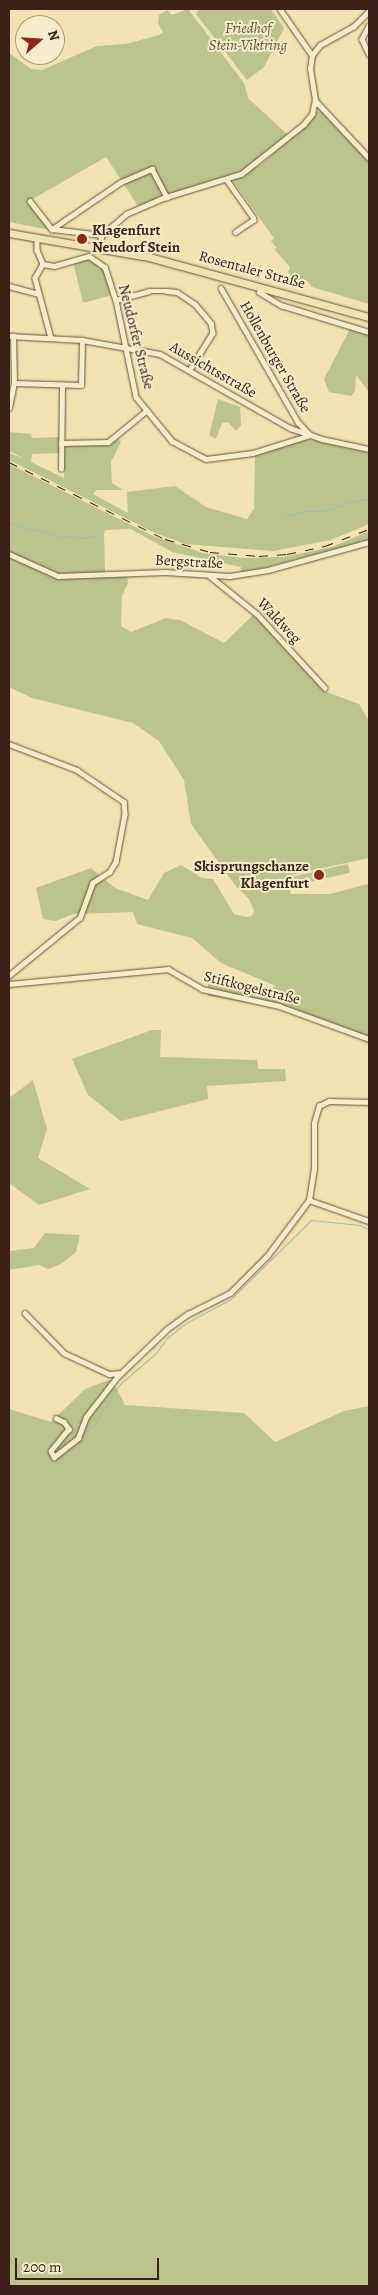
<!DOCTYPE html>
<html>
<head>
<meta charset="utf-8">
<style>
	body { margin:0 }
	#map { position:relative; width:378px; height:2295px; overflow:hidden; background:#f2e3b1; font-family:Alegreya,serif }
	div>[style] { position:absolute }
	[style*='--x'] { left:calc(var(--x)*1px); top:calc(var(--y)*1px); width:calc(var(--w)*1px); rotate:calc(var(--a)*1deg) }
	.green>* { inset:0; background:#bac48c; transform-origin:0 0 }
	.stream>* { height:1px; margin:-0.5px; padding:0 0.5px; transform-origin:0.5px; border-radius:0.5px; background:#9dbdb5 }
	.roads { filter:drop-shadow(0 0 1px #68513c) drop-shadow(0 0 1px #68513c) }
	.street>* { height:4.5px; margin:-2.25px; padding:0 2.25px; transform-origin:2.25px; border-radius:2.25px; background:#f7edcc }
	.primary>* { height:7px; margin:-3.5px; padding:0 3.5px; transform-origin:3.5px; border-radius:3.5px; background:#f2e3b1 }
	.rail>* { height:1px; margin-top:-0.5px; transform-origin:0; background:repeating-linear-gradient(90deg,#3a2015 0 9px,transparent 0 18px) }
	.dots>* { width:14px; height:14px; translate:-50% -50%; box-sizing:border-box; border:2px solid #f7edcc; border-radius:50% }
	span { translate:-50% -50%; white-space:nowrap; text-align:center; line-height:1.15; -webkit-text-stroke:4px #f7edcc; paint-order:stroke }
	.park-label { font-size:15px; color:#605139; font-style:italic }
	.poi-label { font-size:15px; color:#3a2015; font-weight:700 }
	.left { translate:0 -50%; text-align:left }
	.right { translate:-100% -50%; text-align:right }
	.street-label { font-size:15px; color:#3a2015 }
	.frame { position:absolute; inset:0; border:10px solid #3a2015; pointer-events:none }
	.north { position:absolute; left:15px; top:15px; width:50px; height:50px; box-sizing:border-box; background:#f7edcc; border:1px solid #ab9b83; border-radius:50%; rotate:71deg; font-size:14px; font-weight:700; line-height:20px; text-align:center; color:#3a2015 }
	.north::after { content:''; display:block; margin:auto; width:18px; height:22px; background:#8f2418; clip-path:polygon(50% 0,100% 100%,50% 72%,0 100%) }
	.scale { position:absolute; left:15px; top:2258px; width:144px; height:22px; box-sizing:border-box; border:2px solid #3a2015; border-top:0; padding-left:6px; font-size:15px; line-height:18px; white-space:nowrap; color:#3a2015; -webkit-text-stroke:4px #f7edcc; paint-order:stroke }
</style>
</head>
<body>
<div id="map">
	<div class="green">
		<i style="clip-path:polygon(188px 9px,244px 83px,248px 98px,288px 135px,242px 171px,138px 206px,106px 157px,29px 201px,50px 230px,9px 222px,9px 53px,31px 69px,42px 70px,97px 46px,126px 44px,159px 35px,163px 32px,158px 23px,159px 15px,167px 10px,172px 15px)"></i>
		<i style="clip-path:polygon(200px 9px,271px 9px,284px 28px,264px 67px,247px 80px,196px 14px)"></i>
		<i style="clip-path:polygon(322px 108px,369px 163px,369px 304px,312px 287px,307px 281px,293px 280px,288px 272px,290px 267px,274px 249px,277px 248px,271px 241px,274px 238px,232px 180px,262px 164px)"></i>
		<i style="clip-path:polygon(90px 258px,103px 268px,112px 295px,83px 303px,73px 262px)"></i>
		<i style="clip-path:polygon(350px 329px,369px 335px,369px 392px,356px 375px,355px 391px,351px 396px,329px 392px,324px 379px)"></i>
		<i style="clip-path:polygon(218px 399px,240px 407px,241px 425px,236px 431px,228px 422px,222px 423px,216px 439px,209px 435px)"></i>
		<i style="clip-path:polygon(9px 432px,31px 434px,32px 438px,59px 437px,59px 453px,32px 454px,31px 462px,64px 478px,64px 445px,101px 445px,117px 438px,121px 442px,111px 462px,112px 483px,123px 490px,97px 490px,93px 494px,128px 513px,127px 492px,175px 486px,206px 507px,247px 519px,254px 509px,255px 455px,304px 438px,369px 452px,369px 524px,331px 540px,273px 551px,185px 544px,153px 532px,9px 460px,9px 453px,25px 459px,9px 451px)"></i>
		<i style="clip-path:polygon(9px 464px,153px 536px,203px 553px,242px 558px,283px 557px,332px 547px,369px 531px,369px 540px,240px 574px,241px 567px,172px 552px,131px 529px,105px 530px,104px 534px,105px 575px,127px 574px,128px 583px,122px 596px,121px 626px,131px 632px,166px 618px,180px 620px,224px 643px,254px 614px,324px 691px,359px 704px,369px 721px,369px 858px,286px 876px,291px 894px,330px 894px,368px 884px,369px 1043px,284px 1009px,208px 996px,208px 984px,263px 992px,276px 986px,221px 963px,192px 938px,137px 924px,133px 912px,73px 914px,56px 921px,43px 919px,36px 888px,91px 868px,115px 888px,148px 900px,164px 873px,181px 865px,202px 878px,213px 879px,234px 914px,246px 917px,252px 916px,254px 911px,249px 899px,235px 885px,191px 824px,184px 780px,159px 741px,133px 723px,32px 698px,9px 687px)"></i>
		<i style="left:348px;top:864px;width:9px;height:60px;rotate:77deg"></i>
		<i style="clip-path:polygon(152px 1030px,161px 1030px,160px 1057px,257px 1060px,258px 1069px,285px 1069px,286px 1081px,207px 1086px,208px 1099px,121px 1121px,88px 1095px,72px 1059px)"></i>
		<i style="clip-path:polygon(33px 1080px,47px 1129px,38px 1158px,90px 1189px,39px 1205px,9px 1183px,9px 1098px)"></i>
		<i style="clip-path:polygon(45px 1233px,80px 1235px,76px 1252px,61px 1264px,48px 1269px,39px 1265px,9px 1270px,9px 1251px,34px 1248px)"></i>
		<i style="clip-path:polygon(112px 1379px,125px 1405px,244px 1413px,275px 1442px,344px 1411px,369px 1406px,369px 2286px,9px 2286px,9px 1409px,51px 1422px,85px 1389px)"></i>
	</div>
	<div class="stream">
		<i style="--x:282;--y:517;--w:23;--a:-15"></i>
		<i style="--x:304;--y:511;--w:20;--a:0"></i>
		<i style="--x:324;--y:511;--w:39;--a:-18"></i>
		<i style="--x:361;--y:499;--w:8;--a:7"></i>
		<i style="--x:9;--y:523;--w:47;--a:14.9"></i>
		<i style="--x:54;--y:535;--w:28;--a:6"></i>
		<i style="--x:82;--y:538;--w:18;--a:-9"></i>
		<i style="--x:59;--y:1460;--w:52;--a:-45.8"></i>
		<i style="--x:95;--y:1423;--w:46;--a:-57.3"></i>
		<i style="--x:120;--y:1384;--w:48;--a:-40.7"></i>
		<i style="--x:156;--y:1353;--w:19;--a:-54"></i>
		<i style="--x:167;--y:1338;--w:24;--a:-38"></i>
		<i style="--x:186;--y:1323;--w:51;--a:-28.1"></i>
		<i style="--x:231;--y:1299;--w:112;--a:-44.6"></i>
		<i style="--x:311;--y:1220;--w:49;--a:5.8"></i>
		<i style="--x:360;--y:1225;--w:10;--a:29"></i>
	</div>
	<div class="roads">
		<div class="street">
			<i style="--x:280;--y:9;--w:56;--a:55.2"></i>
			<i style="--x:369;--y:26;--w:15;--a:118"></i>
			<i style="--x:362;--y:39;--w:17;--a:65"></i>
			<i style="--x:315;--y:100;--w:79;--a:47"></i>
			<i style="--x:227;--y:180;--w:45;--a:54.9"></i>
			<i style="--x:253;--y:217;--w:3;--a:72"></i>
			<i style="--x:254;--y:220;--w:22;--a:146"></i>
			<i style="--x:30;--y:201;--w:36;--a:52"></i>
			<i style="--x:52;--y:229;--w:83;--a:-34.3"></i>
			<i style="--x:121;--y:182;--w:34;--a:-23"></i>
			<i style="--x:152;--y:169;--w:32;--a:62"></i>
			<i style="--x:52;--y:229;--w:50;--a:6.8"></i>
			<i style="--x:37;--y:238;--w:12;--a:90"></i>
			<i style="--x:37;--y:250;--w:15;--a:67"></i>
			<i style="--x:43;--y:264;--w:11;--a:10"></i>
			<i style="--x:54;--y:266;--w:36;--a:-16"></i>
			<i style="--x:89;--y:256;--w:19;--a:35"></i>
			<i style="--x:105;--y:267;--w:35;--a:72"></i>
			<i style="--x:116;--y:300;--w:99;--a:78.3"></i>
			<i style="--x:136;--y:397;--w:57;--a:50.7"></i>
			<i style="--x:172;--y:441;--w:38;--a:28"></i>
			<i style="--x:206;--y:459;--w:47;--a:-7.3"></i>
			<i style="--x:253;--y:453;--w:60;--a:-17.5"></i>
			<i style="--x:98;--y:248;--w:14;--a:-73"></i>
			<i style="--x:102;--y:235;--w:32;--a:-41"></i>
			<i style="--x:126;--y:214;--w:40;--a:-23.4"></i>
			<i style="--x:163;--y:198;--w:82;--a:-17.1"></i>
			<i style="--x:241;--y:174;--w:80;--a:-38.4"></i>
			<i style="--x:304;--y:124;--w:13;--a:-51"></i>
			<i style="--x:312;--y:114;--w:14;--a:-78"></i>
			<i style="--x:315;--y:100;--w:31;--a:-99"></i>
			<i style="--x:310;--y:69;--w:14;--a:-82"></i>
			<i style="--x:312;--y:55;--w:13;--a:-51"></i>
			<i style="--x:320;--y:45;--w:38;--a:-29"></i>
			<i style="--x:353;--y:27;--w:23;--a:-45"></i>
			<i style="--x:43;--y:264;--w:16;--a:120"></i>
			<i style="--x:35;--y:278;--w:62;--a:75.1"></i>
			<i style="--x:9;--y:286;--w:30;--a:15"></i>
			<i style="--x:221;--y:288;--w:155;--a:60.1"></i>
			<i style="--x:298;--y:422;--w:16;--a:47"></i>
			<i style="--x:259;--y:292;--w:26;--a:31"></i>
			<i style="--x:281;--y:305;--w:92;--a:17.1"></i>
			<i style="--x:116;--y:300;--w:34;--a:-15"></i>
			<i style="--x:149;--y:291;--w:17;--a:0"></i>
			<i style="--x:166;--y:291;--w:11;--a:5"></i>
			<i style="--x:177;--y:292;--w:22;--a:34"></i>
			<i style="--x:195;--y:304;--w:25;--a:50"></i>
			<i style="--x:211;--y:323;--w:10;--a:79"></i>
			<i style="--x:213;--y:333;--w:44;--a:121.9"></i>
			<i style="--x:9;--y:336;--w:73;--a:3.1"></i>
			<i style="--x:82;--y:340;--w:79;--a:10.2"></i>
			<i style="--x:160;--y:354;--w:150;--a:29.6"></i>
			<i style="--x:290;--y:428;--w:34;--a:19"></i>
			<i style="--x:322;--y:439;--w:48;--a:12"></i>
			<i style="--x:14;--y:383;--w:67;--a:1.7"></i>
			<i style="--x:81;--y:385;--w:45;--a:-88.7"></i>
			<i style="--x:9;--y:408;--w:25;--a:-79"></i>
			<i style="--x:14;--y:383;--w:47;--a:-91.2"></i>
			<i style="--x:61;--y:443;--w:47;--a:-1.2"></i>
			<i style="--x:108;--y:442;--w:49;--a:-39.2"></i>
			<i style="--x:61;--y:469;--w:84;--a:-89.3"></i>
			<i style="--x:9;--y:554;--w:54;--a:24.2"></i>
			<i style="--x:58;--y:576;--w:107;--a:-2.1"></i>
			<i style="--x:165;--y:572;--w:65;--a:3.5"></i>
			<i style="--x:230;--y:576;--w:38;--a:-9"></i>
			<i style="--x:268;--y:570;--w:105;--a:-15.5"></i>
			<i style="--x:210;--y:576;--w:60;--a:39"></i>
			<i style="--x:257;--y:614;--w:100;--a:47.4"></i>
			<i style="--x:9;--y:744;--w:73;--a:20.9"></i>
			<i style="--x:77;--y:770;--w:57;--a:34.2"></i>
			<i style="--x:124;--y:802;--w:12;--a:85"></i>
			<i style="--x:125;--y:814;--w:49;--a:100.6"></i>
			<i style="--x:116;--y:862;--w:12;--a:121"></i>
			<i style="--x:110;--y:872;--w:20;--a:147"></i>
			<i style="--x:93;--y:883;--w:37;--a:110"></i>
			<i style="--x:80;--y:918;--w:92;--a:140.8"></i>
			<i style="--x:9;--y:984;--w:160;--a:-5.4"></i>
			<i style="--x:168;--y:969;--w:39;--a:30"></i>
			<i style="--x:202;--y:989;--w:79;--a:12.4"></i>
			<i style="--x:279;--y:1006;--w:96;--a:20.1"></i>
			<i style="--x:309;--y:1200;--w:64;--a:19.3"></i>
			<i style="--x:25;--y:1313;--w:56;--a:45.7"></i>
			<i style="--x:64;--y:1353;--w:50;--a:25"></i>
			<i style="--x:109;--y:1374;--w:11;--a:-5"></i>
			<i style="--x:56;--y:1418;--w:9;--a:27"></i>
			<i style="--x:64;--y:1422;--w:9;--a:54"></i>
			<i style="--x:69;--y:1429;--w:28;--a:129"></i>
			<i style="--x:51;--y:1451;--w:7;--a:63"></i>
			<i style="--x:54;--y:1457;--w:31;--a:-38"></i>
			<i style="--x:78;--y:1438;--w:22;--a:-69"></i>
			<i style="--x:86;--y:1417;--w:51;--a:-52.2"></i>
			<i style="--x:117;--y:1377;--w:69;--a:-43.8"></i>
			<i style="--x:167;--y:1329;--w:26;--a:-36"></i>
			<i style="--x:188;--y:1314;--w:47;--a:-26.6"></i>
			<i style="--x:230;--y:1293;--w:52;--a:-45"></i>
			<i style="--x:267;--y:1256;--w:70;--a:-53.1"></i>
			<i style="--x:309;--y:1200;--w:31;--a:-81"></i>
			<i style="--x:314;--y:1169;--w:46;--a:-90"></i>
			<i style="--x:314;--y:1123;--w:18;--a:-74"></i>
			<i style="--x:319;--y:1106;--w:11;--a:-27"></i>
			<i style="--x:329;--y:1101;--w:40;--a:1.4"></i>
		</div>
		<div class="primary">
			<i style="--x:9;--y:233;--w:142;--a:9.7"></i>
			<i style="--x:149;--y:257;--w:228;--a:15.3"></i>
		</div>
	</div>
	<div class="rail">
		<i style="--x:9;--y:462;--w:174;--a:26.3"></i>
		<i style="--x:165;--y:539;--w:47;--a:16.1"></i>
		<i style="--x:210;--y:552;--w:49;--a:4.7"></i>
		<i style="--x:259;--y:556;--w:28;--a:-4"></i>
		<i style="--x:287;--y:554;--w:39;--a:-12"></i>
		<i style="--x:325;--y:546;--w:47;--a:-21.1"></i>
	</div>
	<div class="dots">
		<i style="left:82px;top:239px;background:#8f2418"></i>
		<i style="left:319px;top:875px;background:#8f2418"></i>
	</div>
	<div class="park-label">
		<span style="left:248px;top:37px">Friedhof<br>Stein-Viktring</span>
	</div>
	<div class="poi-label">
		<span class="left" style="left:92px;top:239px">Klagenfurt<br>Neudorf Stein</span>
		<span class="right" style="left:309px;top:875px">Skisprungschanze<br>Klagenfurt</span>
	</div>
	<div class="street-label">
		<span style="left:252px;top:270px;rotate:15deg">Rosentaler Straße</span>
		<span style="left:136px;top:337px;rotate:76deg">Neudorfer Straße</span>
		<span style="left:275px;top:357px;rotate:60deg">Hollenburger Straße</span>
		<span style="left:213px;top:370px;rotate:30deg">Aussichtsstraße</span>
		<span style="left:189px;top:562px;rotate:3deg">Bergstraße</span>
		<span style="left:279px;top:621px;rotate:47deg">Waldweg</span>
		<span style="left:252px;top:988px;rotate:14deg">Stiftkogelstraße</span>
	</div>
	<div class="frame"></div>
	<div class="north">N</div>
	<div class="scale">200 m</div>
</div>
</body>
</html>
